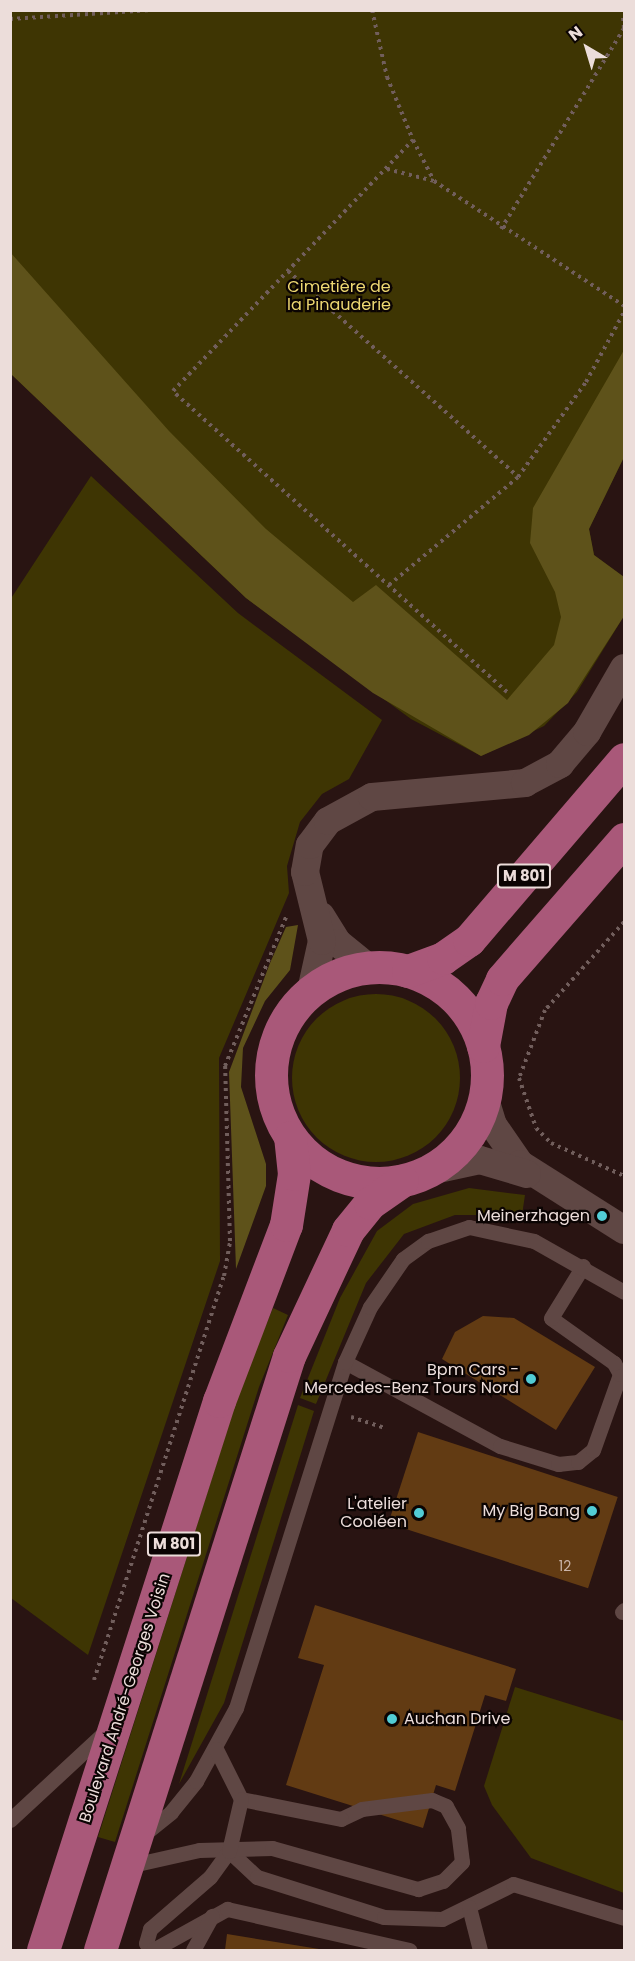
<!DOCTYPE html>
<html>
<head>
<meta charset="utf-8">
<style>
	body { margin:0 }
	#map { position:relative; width:635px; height:1961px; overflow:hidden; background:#291412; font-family:Poppins,sans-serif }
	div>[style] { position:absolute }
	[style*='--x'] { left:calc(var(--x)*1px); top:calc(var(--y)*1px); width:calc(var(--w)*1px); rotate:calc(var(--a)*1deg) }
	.green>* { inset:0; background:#3e3503 }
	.round { border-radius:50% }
	.forest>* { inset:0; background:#5e521a }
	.building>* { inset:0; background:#623b13; transform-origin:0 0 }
	.path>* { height:4px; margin-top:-2px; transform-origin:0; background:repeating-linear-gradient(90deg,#715e5c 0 3px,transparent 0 7.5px) }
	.lane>* { height:15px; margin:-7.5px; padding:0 7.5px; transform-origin:7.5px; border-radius:7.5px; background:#5f4744 }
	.street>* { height:28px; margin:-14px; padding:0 14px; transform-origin:14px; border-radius:14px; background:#5f4744 }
	.primary>* { height:33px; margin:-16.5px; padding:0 16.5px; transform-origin:16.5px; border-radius:16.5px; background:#a95879 }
	.primary>.ring { margin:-16.5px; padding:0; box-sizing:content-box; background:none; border:33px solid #a95879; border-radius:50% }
	.dots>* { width:16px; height:16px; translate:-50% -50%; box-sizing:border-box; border:3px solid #0b0403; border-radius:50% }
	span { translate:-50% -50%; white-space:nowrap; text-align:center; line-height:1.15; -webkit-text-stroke:4.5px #0b0403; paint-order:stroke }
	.number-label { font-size:14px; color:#cab4a8 }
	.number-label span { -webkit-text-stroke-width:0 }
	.shield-label span { padding:2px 4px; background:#0b0403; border:2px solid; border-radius:4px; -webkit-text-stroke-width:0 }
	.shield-label { font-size:15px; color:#ecddda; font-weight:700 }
	.park-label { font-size:16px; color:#eed872 }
	.poi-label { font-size:16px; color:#ecddda }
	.right { translate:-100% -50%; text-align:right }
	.left { translate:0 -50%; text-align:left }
	.street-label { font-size:16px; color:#ecddda }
	.frame { position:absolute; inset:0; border:12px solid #ecddda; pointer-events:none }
	.north { position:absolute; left:557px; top:18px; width:60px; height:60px; -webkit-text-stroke:4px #0b0403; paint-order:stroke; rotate:322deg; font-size:16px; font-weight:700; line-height:24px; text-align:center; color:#ecddda }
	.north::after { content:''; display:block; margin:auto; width:21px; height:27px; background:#ecddda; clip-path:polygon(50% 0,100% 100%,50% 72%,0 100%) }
</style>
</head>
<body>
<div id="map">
	<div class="green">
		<i style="clip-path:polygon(10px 11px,624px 11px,624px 457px,589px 529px,594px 555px,624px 577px,624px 616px,577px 692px,544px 726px,481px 756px,411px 719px,246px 598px,11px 374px)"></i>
		<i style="clip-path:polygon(91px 476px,238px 613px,382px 720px,349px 779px,322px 794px,300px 822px,287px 866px,289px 893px,219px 1058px,220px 1261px,88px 1655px,11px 1598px,10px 600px)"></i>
		<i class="round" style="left:292px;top:994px;width:168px;height:168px"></i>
		<i style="clip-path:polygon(469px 1188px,525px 1195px,522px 1215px,455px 1215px,404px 1234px,366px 1283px,316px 1404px,300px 1398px,340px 1298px,377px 1231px,413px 1204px)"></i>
		<i style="clip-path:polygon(273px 1308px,288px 1315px,259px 1387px,115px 1842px,98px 1837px,242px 1383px)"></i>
		<i style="clip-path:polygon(298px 1405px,314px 1411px,224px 1703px,179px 1784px)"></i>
		<i style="clip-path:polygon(515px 1687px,624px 1721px,624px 1893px,531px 1858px,492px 1805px,484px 1786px)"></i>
	</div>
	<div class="forest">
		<i style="clip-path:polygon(10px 252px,169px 431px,266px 529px,353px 602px,376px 585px,507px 700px,554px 645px,561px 617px,555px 592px,530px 543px,533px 508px,624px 350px,624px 457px,589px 529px,594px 555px,624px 577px,624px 616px,568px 703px,529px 735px,481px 756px,373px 693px,246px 598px,11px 374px)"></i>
		<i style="clip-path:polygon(298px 925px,290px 970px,265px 1001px,243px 1048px,241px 1087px,266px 1164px,266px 1186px,236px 1269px,229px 1072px,270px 963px,286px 927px)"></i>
	</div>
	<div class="building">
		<i style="clip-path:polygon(483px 1316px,514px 1318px,595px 1367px,556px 1430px,442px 1359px,455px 1332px)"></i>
		<i style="left:418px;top:1432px;width:210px;height:96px;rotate:18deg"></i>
		<i style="clip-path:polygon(315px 1605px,516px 1669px,506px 1701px,485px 1695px,455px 1791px,436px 1785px,423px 1828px,286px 1785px,324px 1665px,298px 1658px)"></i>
		<i style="clip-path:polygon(227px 1934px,319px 1949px,319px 1950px,225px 1950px)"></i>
	</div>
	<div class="path">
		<i style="--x:372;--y:10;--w:69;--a:77.4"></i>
		<i style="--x:387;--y:77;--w:68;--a:67.6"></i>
		<i style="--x:10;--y:19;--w:142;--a:-3.6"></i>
		<i style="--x:387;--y:169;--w:49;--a:14.3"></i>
		<i style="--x:501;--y:229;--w:236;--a:-58.5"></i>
		<i style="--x:624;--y:28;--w:11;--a:-95"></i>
		<i style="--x:288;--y:271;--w:309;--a:41.8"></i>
		<i style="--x:389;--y:585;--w:168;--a:-39.9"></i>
		<i style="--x:518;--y:477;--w:117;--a:-54.4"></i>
		<i style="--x:586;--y:382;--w:80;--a:-61.5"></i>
		<i style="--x:507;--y:692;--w:450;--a:-138"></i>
		<i style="--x:173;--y:391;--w:347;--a:-46.3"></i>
		<i style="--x:413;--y:140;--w:46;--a:62.9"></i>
		<i style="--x:434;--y:181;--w:227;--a:33.3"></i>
		<i style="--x:624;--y:922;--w:118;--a:131.9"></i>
		<i style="--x:545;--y:1010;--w:73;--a:110.9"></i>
		<i style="--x:519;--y:1078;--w:53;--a:71.2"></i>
		<i style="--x:536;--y:1128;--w:21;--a:45"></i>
		<i style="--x:551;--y:1143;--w:80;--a:24.3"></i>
		<i style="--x:351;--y:1417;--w:36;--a:18"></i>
		<i style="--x:94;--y:1680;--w:424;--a:-72.2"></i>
		<i style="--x:224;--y:1276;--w:36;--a:-80"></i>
		<i style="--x:230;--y:1241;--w:175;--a:-91.6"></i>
		<i style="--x:225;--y:1066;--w:161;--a:-67.7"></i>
	</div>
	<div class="lane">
		<i style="--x:345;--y:1362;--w:176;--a:28.5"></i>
		<i style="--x:500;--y:1446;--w:61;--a:17.2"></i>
		<i style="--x:558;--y:1464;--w:20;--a:-6"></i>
		<i style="--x:578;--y:1462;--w:19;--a:-39"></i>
		<i style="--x:593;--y:1450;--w:81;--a:-70.4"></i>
		<i style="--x:620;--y:1374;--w:13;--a:-119"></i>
		<i style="--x:614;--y:1363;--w:77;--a:-144.5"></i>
		<i style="--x:551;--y:1318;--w:61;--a:-58.4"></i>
		<i style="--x:622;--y:1612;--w:3;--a:-45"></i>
		<i style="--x:10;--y:1820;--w:128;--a:-42.8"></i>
		<i style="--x:143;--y:1835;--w:36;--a:-39"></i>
		<i style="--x:171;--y:1812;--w:40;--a:-51"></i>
		<i style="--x:196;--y:1781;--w:83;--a:-61.3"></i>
		<i style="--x:236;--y:1708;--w:363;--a:-72.5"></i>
		<i style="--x:345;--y:1362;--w:60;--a:-65.6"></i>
		<i style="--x:370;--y:1307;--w:58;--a:-55.5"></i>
		<i style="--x:403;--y:1259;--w:31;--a:-36"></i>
		<i style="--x:428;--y:1241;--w:43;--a:-18.9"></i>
		<i style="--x:469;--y:1227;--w:66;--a:12.2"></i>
		<i style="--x:534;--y:1241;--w:103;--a:29.5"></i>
		<i style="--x:229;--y:1851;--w:38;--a:43"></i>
		<i style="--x:257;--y:1877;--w:133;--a:17.5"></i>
		<i style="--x:384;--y:1917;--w:58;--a:2"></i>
		<i style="--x:442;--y:1919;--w:79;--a:-26.2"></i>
		<i style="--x:513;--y:1884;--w:116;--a:17"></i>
		<i style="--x:128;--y:1866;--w:73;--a:-12.7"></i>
		<i style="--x:199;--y:1850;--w:73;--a:-1.6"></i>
		<i style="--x:272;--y:1848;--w:152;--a:15.7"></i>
		<i style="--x:418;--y:1889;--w:26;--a:-18"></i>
		<i style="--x:443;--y:1881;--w:27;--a:-45"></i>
		<i style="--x:462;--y:1862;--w:34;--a:-97"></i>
		<i style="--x:458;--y:1828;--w:25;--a:-119"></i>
		<i style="--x:446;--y:1806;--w:15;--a:-157"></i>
		<i style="--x:432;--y:1800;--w:71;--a:172.7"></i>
		<i style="--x:362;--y:1809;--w:23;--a:155"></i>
		<i style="--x:341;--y:1819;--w:102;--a:-168.7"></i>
		<i style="--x:241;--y:1799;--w:56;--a:-116.6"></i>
		<i style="--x:469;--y:1907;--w:44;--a:75.7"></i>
		<i style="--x:152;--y:1950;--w:9;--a:-131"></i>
		<i style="--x:146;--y:1943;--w:15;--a:-74"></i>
		<i style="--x:150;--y:1929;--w:79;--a:-40.9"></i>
		<i style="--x:210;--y:1877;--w:32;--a:-54"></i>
		<i style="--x:229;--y:1851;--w:53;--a:-77"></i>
		<i style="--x:153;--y:1950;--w:85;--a:-29"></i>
		<i style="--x:227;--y:1909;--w:187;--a:12.7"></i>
		<i style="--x:193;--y:1950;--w:39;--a:-61"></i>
	</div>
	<div class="street">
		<i style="--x:321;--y:916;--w:32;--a:58"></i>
		<i style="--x:338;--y:943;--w:40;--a:39"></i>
		<i style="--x:311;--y:991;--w:51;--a:-77.6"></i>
		<i style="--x:322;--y:941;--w:71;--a:-103.8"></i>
		<i style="--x:305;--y:872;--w:27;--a:-80"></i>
		<i style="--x:310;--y:845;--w:30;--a:-53"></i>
		<i style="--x:328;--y:821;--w:50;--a:-28.6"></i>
		<i style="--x:372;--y:797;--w:154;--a:-5.2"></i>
		<i style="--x:525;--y:783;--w:40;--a:-28"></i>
		<i style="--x:560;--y:764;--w:42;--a:-49.8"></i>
		<i style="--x:587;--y:732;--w:74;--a:-60"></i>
		<i style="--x:485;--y:1099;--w:27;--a:73"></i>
		<i style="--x:493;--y:1125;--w:47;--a:55.3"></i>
		<i style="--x:520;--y:1164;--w:123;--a:32.4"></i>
		<i style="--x:429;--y:1171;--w:52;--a:-12.2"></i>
		<i style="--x:480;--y:1160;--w:49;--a:16.6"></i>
	</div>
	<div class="primary">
		<i class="ring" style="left:271px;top:967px;width:183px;height:183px"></i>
		<i style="--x:408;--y:971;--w:37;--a:-20"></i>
		<i style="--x:443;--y:958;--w:32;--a:-35"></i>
		<i style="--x:469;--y:940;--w:238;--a:-49.4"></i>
		<i style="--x:483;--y:1046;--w:44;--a:-79.5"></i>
		<i style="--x:491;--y:1003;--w:26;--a:-65"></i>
		<i style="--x:502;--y:979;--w:186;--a:-48.9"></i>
		<i style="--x:43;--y:1950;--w:577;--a:-72.23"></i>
		<i style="--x:219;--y:1401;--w:188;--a:-69.2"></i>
		<i style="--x:286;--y:1225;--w:52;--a:-81.1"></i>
		<i style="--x:294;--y:1174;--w:37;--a:-96"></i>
		<i style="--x:100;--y:1950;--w:623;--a:-72.35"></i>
		<i style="--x:289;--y:1356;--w:139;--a:-64.9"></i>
		<i style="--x:348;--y:1230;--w:35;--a:-51"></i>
		<i style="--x:370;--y:1203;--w:39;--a:-35"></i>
	</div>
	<div class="dots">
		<i style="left:602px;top:1216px;background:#52ccd5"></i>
		<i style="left:531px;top:1379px;background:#52ccd5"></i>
		<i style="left:592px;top:1511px;background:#52ccd5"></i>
		<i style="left:419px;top:1513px;background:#52ccd5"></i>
		<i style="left:392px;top:1719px;background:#52ccd5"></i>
	</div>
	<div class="number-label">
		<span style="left:565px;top:1566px">12</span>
	</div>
	<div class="shield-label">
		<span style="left:524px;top:876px">M 801</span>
		<span style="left:174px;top:1544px">M 801</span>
	</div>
	<div class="park-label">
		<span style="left:339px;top:296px">Cimetière de<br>la Pinauderie</span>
	</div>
	<div class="poi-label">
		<span class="right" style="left:590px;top:1216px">Meinerzhagen</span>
		<span class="right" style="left:519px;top:1379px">Bpm Cars -<br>Mercedes-Benz Tours Nord</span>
		<span class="right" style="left:407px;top:1513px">L'atelier<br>Cooléen</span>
		<span class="right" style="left:580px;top:1511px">My Big Bang</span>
		<span class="left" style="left:404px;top:1719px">Auchan Drive</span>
	</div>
	<div class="street-label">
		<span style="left:125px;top:1698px;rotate:-72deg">Boulevard André-Georges Voisin</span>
	</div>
	<div class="frame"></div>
	<div class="north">N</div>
</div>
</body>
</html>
